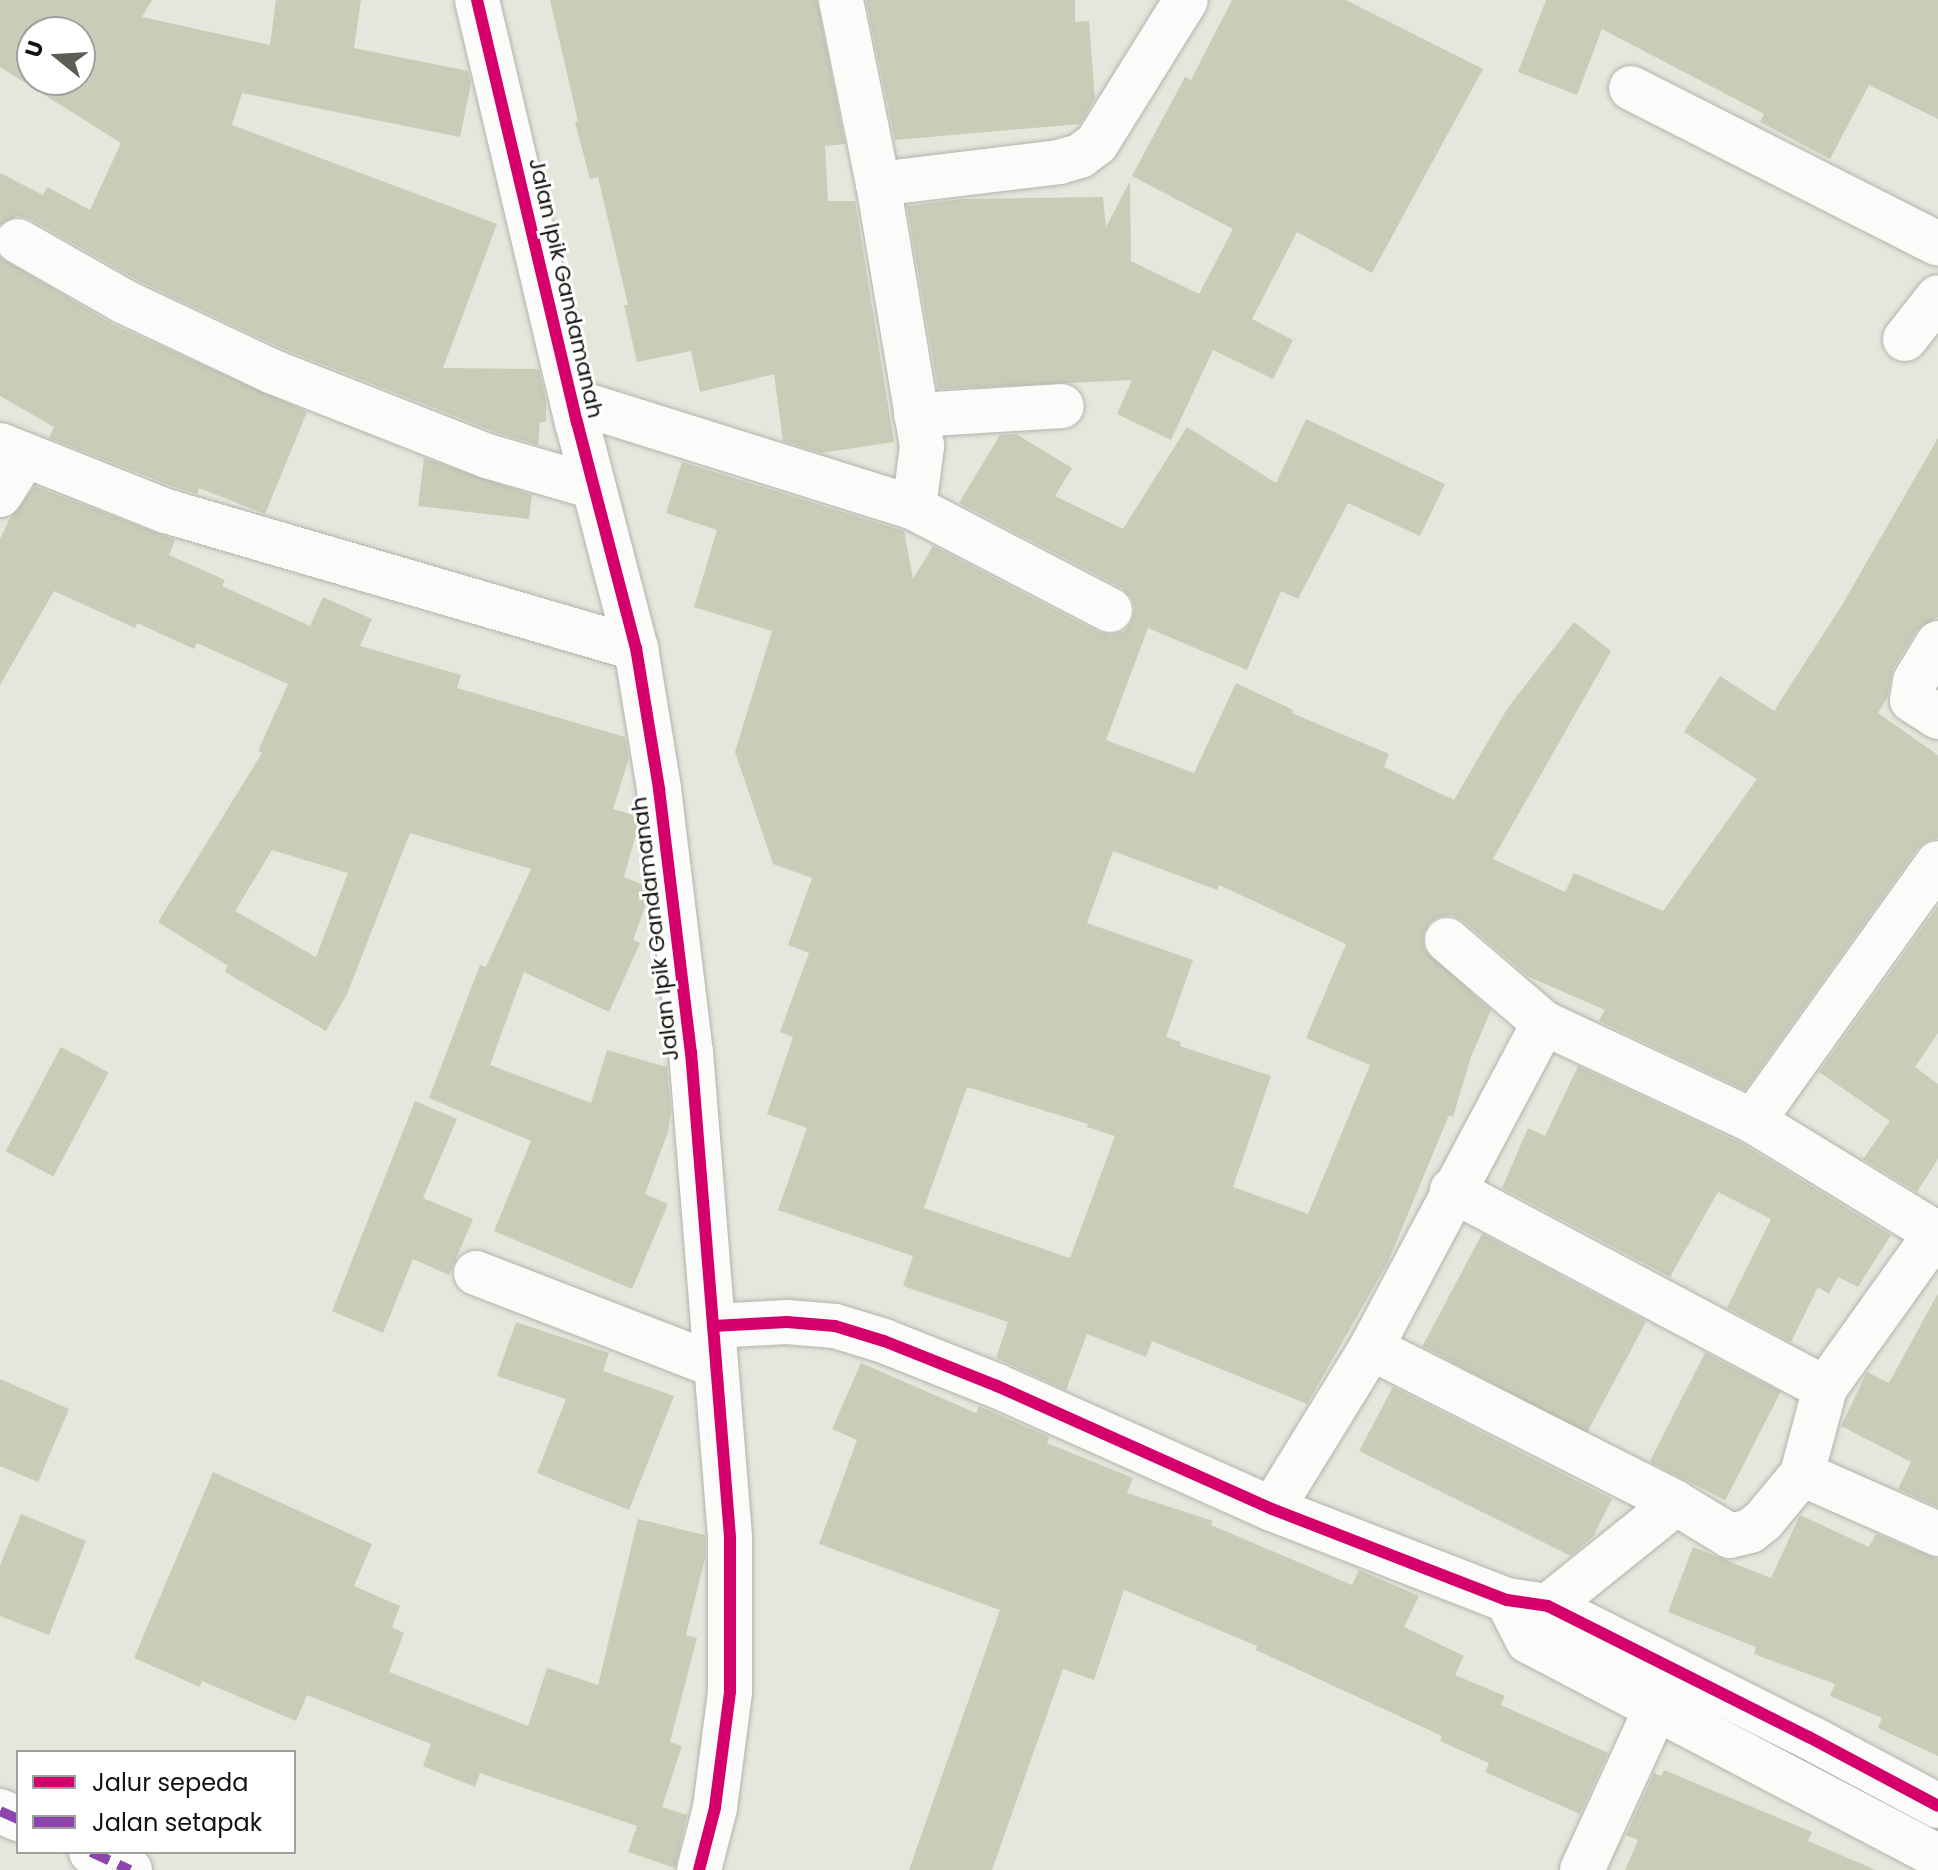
<!DOCTYPE html>
<html>
<head>
<meta charset="utf-8">
<style>
	body { margin:0 }
	#map { position:relative; width:1938px; height:1870px; overflow:hidden; background:#e4e7dc; font-family:Poppins,sans-serif }
	div>[style] { position:absolute }
	[style*='--x'] { left:calc(var(--x)*1px); top:calc(var(--y)*1px); width:calc(var(--w)*1px); rotate:calc(var(--a)*1deg) }
	.building>* { inset:0; background:#c8cdb8; transform-origin:0 0 }
	.roads { filter:drop-shadow(0 0 2px #b2b4ac) drop-shadow(0 0 2px #b2b4ac) }
	.minor>* { height:44px; margin:-22px; padding:0 22px; transform-origin:22px; border-radius:22px; background:#fbfbfa }
	.quiet>* { height:10px; margin-top:-5px; transform-origin:0; background:repeating-linear-gradient(90deg,#8e44ad 0 20px,transparent 0 30px) }
	.cycleway>* { height:12px; margin:-6px; padding:0 6px; transform-origin:6px; border-radius:6px; background:#d6006c }
	span { translate:-50% -50%; white-space:nowrap; text-align:center; line-height:1.15; -webkit-text-stroke:6px #fff; paint-order:stroke }
	.street-label { font-size:22px; color:#12140e }
	.legend { position:absolute; left:16px; top:1750px; width:280px; height:104px; box-sizing:border-box; background:#fff; border:2px solid #a0a19f; margin:0; padding:10px 14px; list-style:none; font-size:24px; color:#12140e }
	.legend li { display:flex; align-items:center; gap:16px; height:40px }
	.legend b { width:40px; border:2px solid #a0a19f }
	.north { position:absolute; left:16px; top:16px; width:80px; height:80px; box-sizing:border-box; background:#fff; border:2px solid #a0a19f; border-radius:50%; rotate:288deg; font-size:22px; font-weight:700; line-height:32px; text-align:center; color:#12140e }
	.north::after { content:''; display:block; margin:auto; width:28px; height:36px; background:#5c5e56; clip-path:polygon(50% 0,100% 100%,50% 72%,0 100%) }
</style>
</head>
<body>
<div id="map">
	<div class="building">
		<i style="clip-path:polygon(evenodd,0 0,152px 0,142px 17px,270px 45px,276px 0,361px 0,354px 48px,468px 71px,471px 84px,460px 137px,242px 93px,232px 125px,497px 224px,443px 368px,539px 369px,546px 400px,546px 422px,540px 422px,538px 445px,495px 432px,281px 348px,137px 280px,30px 219px,17px 216px,0 225px,0 173px,43px 195px,47px 187px,90px 210px,121px 143px,0 67px,0 0,32px 32px,80px 32px,80px 80px,32px 80px,32px 32px)"></i>
		<i style="clip-path:polygon(550px 0,817px 0,845px 144px,825px 146px,828px 201px,855px 201px,894px 442px,821px 453px,783px 441px,774px 374px,700px 392px,691px 351px,637px 362px,624px 305px,628px 305px,598px 177px,590px 179px,575px 122px,578px 121px)"></i>
		<i style="clip-path:polygon(866px 0,1075px 0,1075px 22px,1089px 21px,1095px 99px,1080px 124px,895px 140px)"></i>
		<i style="clip-path:polygon(1232px 0,1346px 0,1483px 69px,1372px 273px,1297px 232px,1252px 319px,1293px 340px,1273px 379px,1213px 350px,1171px 440px,1117px 414px,1132px 380px,938px 389px,907px 206px,962px 199px,1103px 197px,1106px 227px,1130px 181px,1131px 261px,1199px 294px,1233px 229px,1132px 176px,1185px 77px,1191px 80px)"></i>
		<i style="clip-path:polygon(1546px 0,1938px 0,1938px 119px,1869px 85px,1830px 159px,1760px 122px,1764px 114px,1602px 29px,1577px 95px,1518px 72px)"></i>
		<i style="clip-path:polygon(0 257px,114px 325px,307px 412px,265px 514px,199px 488px,197px 494px,174px 487px,49px 438px,54px 427px,0 396px)"></i>
		<i style="clip-path:polygon(evenodd,1306px 419px,1445px 484px,1420px 536px,1348px 503px,1298px 599px,1281px 591px,1247px 670px,1148px 628px,1106px 740px,1194px 773px,1236px 683px,1293px 710px,1292px 713px,1389px 754px,1384px 767px,1454px 800px,1507px 709px,1574px 622px,1611px 651px,1493px 859px,1565px 892px,1574px 873px,1663px 911px,1757px 779px,1684px 732px,1720px 676px,1774px 711px,1842px 605px,1938px 438px,1938px 617px,1917px 630px,1893px 669px,1887px 698px,1878px 713px,1938px 755px,1938px 838px,1927px 841px,1918px 848px,1745px 1090px,1599px 1021px,1605px 1010px,1529px 977px,1463px 921px,1451px 915px,1438px 917px,1429px 923px,1423px 935px,1424px 949px,1491px 1010px,1471px 1057px,1453px 1117px,1449px 1115px,1388px 1262px,1307px 1404px,1152px 1341px,1146px 1357px,1087px 1334px,1066px 1390px,996px 1358px,1008px 1322px,903px 1286px,913px 1256px,778px 1210px,807px 1128px,767px 1114px,793px 1037px,780px 1032px,809px 953px,788px 945px,812px 878px,773px 864px,735px 752px,772px 631px,694px 607px,717px 530px,666px 513px,682px 462px,904px 531px,913px 579px,933px 546px,1098px 632px,1112px 635px,1124px 631px,1132px 621px,1135px 608px,1131px 597px,1122px 588px,959px 503px,1000px 435px,1016px 434px,1072px 468px,1055px 496px,1123px 529px,1187px 427px,1276px 483px,1306px 419px,1113px 851px,1217px 890px,1219px 885px,1346px 944px,1306px 1038px,1370px 1065px,1308px 1214px,1233px 1187px,1271px 1076px,1180px 1046px,1181px 1042px,1166px 1037px,1193px 960px,1087px 923px,1113px 851px,1306px 419px,967px 1087px,1088px 1124px,1087px 1127px,1115px 1136px,1070px 1258px,924px 1208px,967px 1087px)"></i>
		<i style="clip-path:polygon(424px 458px,532px 495px,529px 519px,418px 506px)"></i>
		<i style="clip-path:polygon(evenodd,35px 486px,175px 540px,169px 555px,225px 580px,222px 586px,310px 626px,323px 597px,372px 619px,360px 646px,461px 675px,457px 688px,625px 737px,629px 758px,613px 809px,637px 816px,638px 827px,624px 877px,646px 886px,647px 901px,633px 940px,640px 943px,609px 1012px,524px 972px,490px 1065px,591px 1103px,607px 1050px,667px 1067px,671px 1112px,668px 1132px,645px 1194px,668px 1204px,632px 1289px,494px 1231px,531px 1141px,429px 1098px,480px 965px,486px 967px,531px 869px,410px 833px,347px 994px,326px 1031px,225px 972px,228px 966px,158px 922px,262px 753px,258px 751px,288px 684px,197px 643px,194px 649px,137px 623px,135px 628px,54px 591px,0 685px,0 539px,10px 518px,35px 486px,272px 850px,348px 873px,316px 957px,235px 911px,272px 850px)"></i>
		<i style="clip-path:polygon(1938px 906px,1938px 1033px,1915px 1067px,1938px 1084px,1938px 1159px,1917px 1192px,1863px 1159px,1890px 1121px,1819px 1072px)"></i>
		<i style="left:61px;top:1047px;width:54px;height:118px;rotate:28deg"></i>
		<i style="clip-path:polygon(1578px 1066px,1741px 1143px,1891px 1235px,1858px 1287px,1838px 1277px,1829px 1294px,1818px 1287px,1791px 1342px,1727px 1308px,1771px 1219px,1718px 1192px,1670px 1277px,1502px 1188px,1528px 1128px,1545px 1136px)"></i>
		<i style="clip-path:polygon(415px 1101px,457px 1119px,423px 1198px,473px 1219px,449px 1275px,413px 1259px,383px 1333px,332px 1311px)"></i>
		<i style="left:1482px;top:1234px;width:186px;height:127px;rotate:28deg"></i>
		<i style="clip-path:polygon(1938px 1293px,1938px 1507px,1898px 1489px,1911px 1462px,1841px 1426px,1867px 1372px,1889px 1383px)"></i>
		<i style="clip-path:polygon(516px 1322px,609px 1353px,603px 1371px,674px 1396px,629px 1510px,537px 1473px,566px 1399px,497px 1376px)"></i>
		<i style="left:1705px;top:1353px;width:85px;height:122px;rotate:27deg"></i>
		<i style="clip-path:polygon(861px 1363px,976px 1413px,979px 1406px,1049px 1437px,1047px 1443px,1133px 1478px,1127px 1493px,1213px 1521px,1211px 1525px,1352px 1585px,1359px 1570px,1419px 1596px,1404px 1627px,1464px 1656px,1455px 1675px,1505px 1696px,1501px 1705px,1608px 1753px,1580px 1814px,1485px 1772px,1489px 1763px,1440px 1741px,1442px 1736px,1256px 1650px,1257px 1646px,1124px 1590px,1094px 1680px,1063px 1669px,992px 1870px,909px 1870px,1000px 1610px,819px 1544px,857px 1440px,832px 1429px)"></i>
		<i style="clip-path:polygon(0 1379px,69px 1409px,38px 1482px,0 1466px)"></i>
		<i style="clip-path:polygon(1393px 1387px,1612px 1499px,1593px 1537px,1571px 1556px,1359px 1451px)"></i>
		<i style="clip-path:polygon(213px 1472px,372px 1544px,354px 1586px,400px 1606px,392px 1627px,404px 1633px,389px 1672px,528px 1726px,547px 1668px,598px 1685px,638px 1519px,705px 1535px,705px 1558px,686px 1635px,697px 1638px,670px 1742px,682px 1746px,662px 1807px,687px 1815px,675px 1868px,628px 1852px,637px 1826px,480px 1773px,475px 1787px,423px 1766px,431px 1744px,307px 1695px,296px 1721px,202px 1681px,200px 1687px,134px 1658px)"></i>
		<i style="clip-path:polygon(21px 1514px,86px 1541px,49px 1635px,0 1616px,0 1565px)"></i>
		<i style="clip-path:polygon(1800px 1515px,1869px 1547px,1876px 1534px,1938px 1559px,1938px 1756px,1878px 1728px,1882px 1718px,1830px 1696px,1835px 1684px,1754px 1654px,1756px 1647px,1668px 1612px,1693px 1547px,1771px 1578px)"></i>
		<i style="clip-path:polygon(1664px 1770px,1812px 1832px,1808px 1841px,1876px 1870px,1625px 1870px,1638px 1840px,1626px 1835px,1654px 1773px,1661px 1776px)"></i>
	</div>
	<div class="roads">
		<div class="minor">
			<i style="--x:477;--y:0;--w:434;--a:76.7"></i>
			<i style="--x:577;--y:422;--w:234;--a:75.4"></i>
			<i style="--x:636;--y:648;--w:143;--a:80.7"></i>
			<i style="--x:659;--y:789;--w:265;--a:83.1"></i>
			<i style="--x:691;--y:1052;--w:488;--a:85.4"></i>
			<i style="--x:730;--y:1538;--w:154;--a:90"></i>
			<i style="--x:730;--y:1692;--w:117;--a:97.4"></i>
			<i style="--x:715;--y:1808;--w:64;--a:104.5"></i>
			<i style="--x:1631;--y:88;--w:344;--a:26.9"></i>
			<i style="--x:878;--y:184;--w:182;--a:-6.9"></i>
			<i style="--x:1059;--y:162;--w:22;--a:-16"></i>
			<i style="--x:1080;--y:156;--w:21;--a:-37"></i>
			<i style="--x:1097;--y:143;--w:168;--a:-58.1"></i>
			<i style="--x:18;--y:241;--w:123;--a:29.7"></i>
			<i style="--x:125;--y:302;--w:161;--a:25.3"></i>
			<i style="--x:271;--y:371;--w:232;--a:21.5"></i>
			<i style="--x:487;--y:456;--w:111;--a:16.2"></i>
			<i style="--x:1905;--y:339;--w:53;--a:-51.8"></i>
			<i style="--x:573;--y:401;--w:357;--a:17.4"></i>
			<i style="--x:914;--y:508;--w:63;--a:-82.6"></i>
			<i style="--x:922;--y:446;--w:266;--a:-99.5"></i>
			<i style="--x:878;--y:184;--w:188;--a:-101.4"></i>
			<i style="--x:916;--y:415;--w:146;--a:-3.5"></i>
			<i style="--x:0;--y:445;--w:179;--a:21.7"></i>
			<i style="--x:166;--y:511;--w:490;--a:16.3"></i>
			<i style="--x:0;--y:495;--w:45;--a:-57.7"></i>
			<i style="--x:914;--y:508;--w:221;--a:27.5"></i>
			<i style="--x:1938;--y:643;--w:44;--a:121.2"></i>
			<i style="--x:1915;--y:681;--w:19;--a:99"></i>
			<i style="--x:1912;--y:700;--w:31;--a:33"></i>
			<i style="--x:1447;--y:940;--w:128;--a:40.6"></i>
			<i style="--x:1544;--y:1023;--w:231;--a:25.1"></i>
			<i style="--x:1753;--y:1121;--w:215;--a:31.5"></i>
			<i style="--x:1753;--y:1121;--w:317;--a:-54.4"></i>
			<i style="--x:1452;--y:1190;--w:422;--a:28"></i>
			<i style="--x:476;--y:1273;--w:256;--a:21.1"></i>
			<i style="--x:713;--y:1326;--w:74;--a:-3.1"></i>
			<i style="--x:787;--y:1322;--w:48;--a:4.8"></i>
			<i style="--x:835;--y:1326;--w:51;--a:17"></i>
			<i style="--x:884;--y:1341;--w:122;--a:21.7"></i>
			<i style="--x:997;--y:1386;--w:301;--a:24.1"></i>
			<i style="--x:1272;--y:1509;--w:252;--a:21.2"></i>
			<i style="--x:1507;--y:1600;--w:41;--a:8.3"></i>
			<i style="--x:1548;--y:1606;--w:292;--a:26.7"></i>
			<i style="--x:1809;--y:1737;--w:146;--a:28.1"></i>
			<i style="--x:1371;--y:1348;--w:342;--a:26.9"></i>
			<i style="--x:1676;--y:1503;--w:63;--a:31.4"></i>
			<i style="--x:1730;--y:1536;--w:21;--a:-14"></i>
			<i style="--x:1750;--y:1531;--w:16;--a:-38"></i>
			<i style="--x:1763;--y:1521;--w:61;--a:-50.3"></i>
			<i style="--x:1802;--y:1474;--w:89;--a:-75"></i>
			<i style="--x:1825;--y:1388;--w:194;--a:-54.4"></i>
			<i style="--x:1802;--y:1474;--w:149;--a:23.8"></i>
			<i style="--x:1272;--y:1509;--w:189;--a:-58.4"></i>
			<i style="--x:1371;--y:1348;--w:368;--a:-62"></i>
			<i style="--x:1507;--y:1600;--w:46;--a:62.9"></i>
			<i style="--x:1528;--y:1641;--w:463;--a:27.7"></i>
			<i style="--x:1535;--y:1628;--w:26;--a:-59"></i>
			<i style="--x:1548;--y:1606;--w:164;--a:-38.8"></i>
			<i style="--x:0;--y:1811;--w:20;--a:24"></i>
			<i style="--x:91;--y:1852;--w:43;--a:24.8"></i>
			<i style="--x:1582;--y:1870;--w:178;--a:-65.4"></i>
		</div>
	</div>
	<div class="quiet">
		<i style="--x:0;--y:1811;--w:20;--a:24"></i>
		<i style="--x:91;--y:1852;--w:43;--a:24.8"></i>
	</div>
	<div class="cycleway">
		<i style="--x:477;--y:0;--w:434;--a:76.7"></i>
		<i style="--x:577;--y:422;--w:234;--a:75.4"></i>
		<i style="--x:636;--y:648;--w:143;--a:80.7"></i>
		<i style="--x:659;--y:789;--w:265;--a:83.1"></i>
		<i style="--x:691;--y:1052;--w:488;--a:85.4"></i>
		<i style="--x:730;--y:1538;--w:154;--a:90"></i>
		<i style="--x:730;--y:1692;--w:117;--a:97.4"></i>
		<i style="--x:715;--y:1808;--w:64;--a:104.5"></i>
		<i style="--x:713;--y:1326;--w:74;--a:-3.1"></i>
		<i style="--x:787;--y:1322;--w:48;--a:4.8"></i>
		<i style="--x:835;--y:1326;--w:51;--a:17"></i>
		<i style="--x:884;--y:1341;--w:122;--a:21.7"></i>
		<i style="--x:997;--y:1386;--w:301;--a:24.1"></i>
		<i style="--x:1272;--y:1509;--w:252;--a:21.2"></i>
		<i style="--x:1507;--y:1600;--w:41;--a:8.3"></i>
		<i style="--x:1548;--y:1606;--w:292;--a:26.7"></i>
		<i style="--x:1809;--y:1737;--w:146;--a:28.1"></i>
	</div>
	<div class="street-label">
		<span style="left:566px;top:288px;rotate:77deg">Jalan Ipik Gandamanah</span>
		<span style="left:655px;top:929px;rotate:-97deg">Jalan Ipik Gandamanah</span>
	</div>
	<ul class="legend">
	<li><b style="height:10px;background:#d6006c"></b>Jalur sepeda</li>
	<li><b style="height:10px;background:#8e44ad"></b>Jalan setapak</li>
	</ul>
	<div class="north">U</div>
</div>
</body>
</html>
